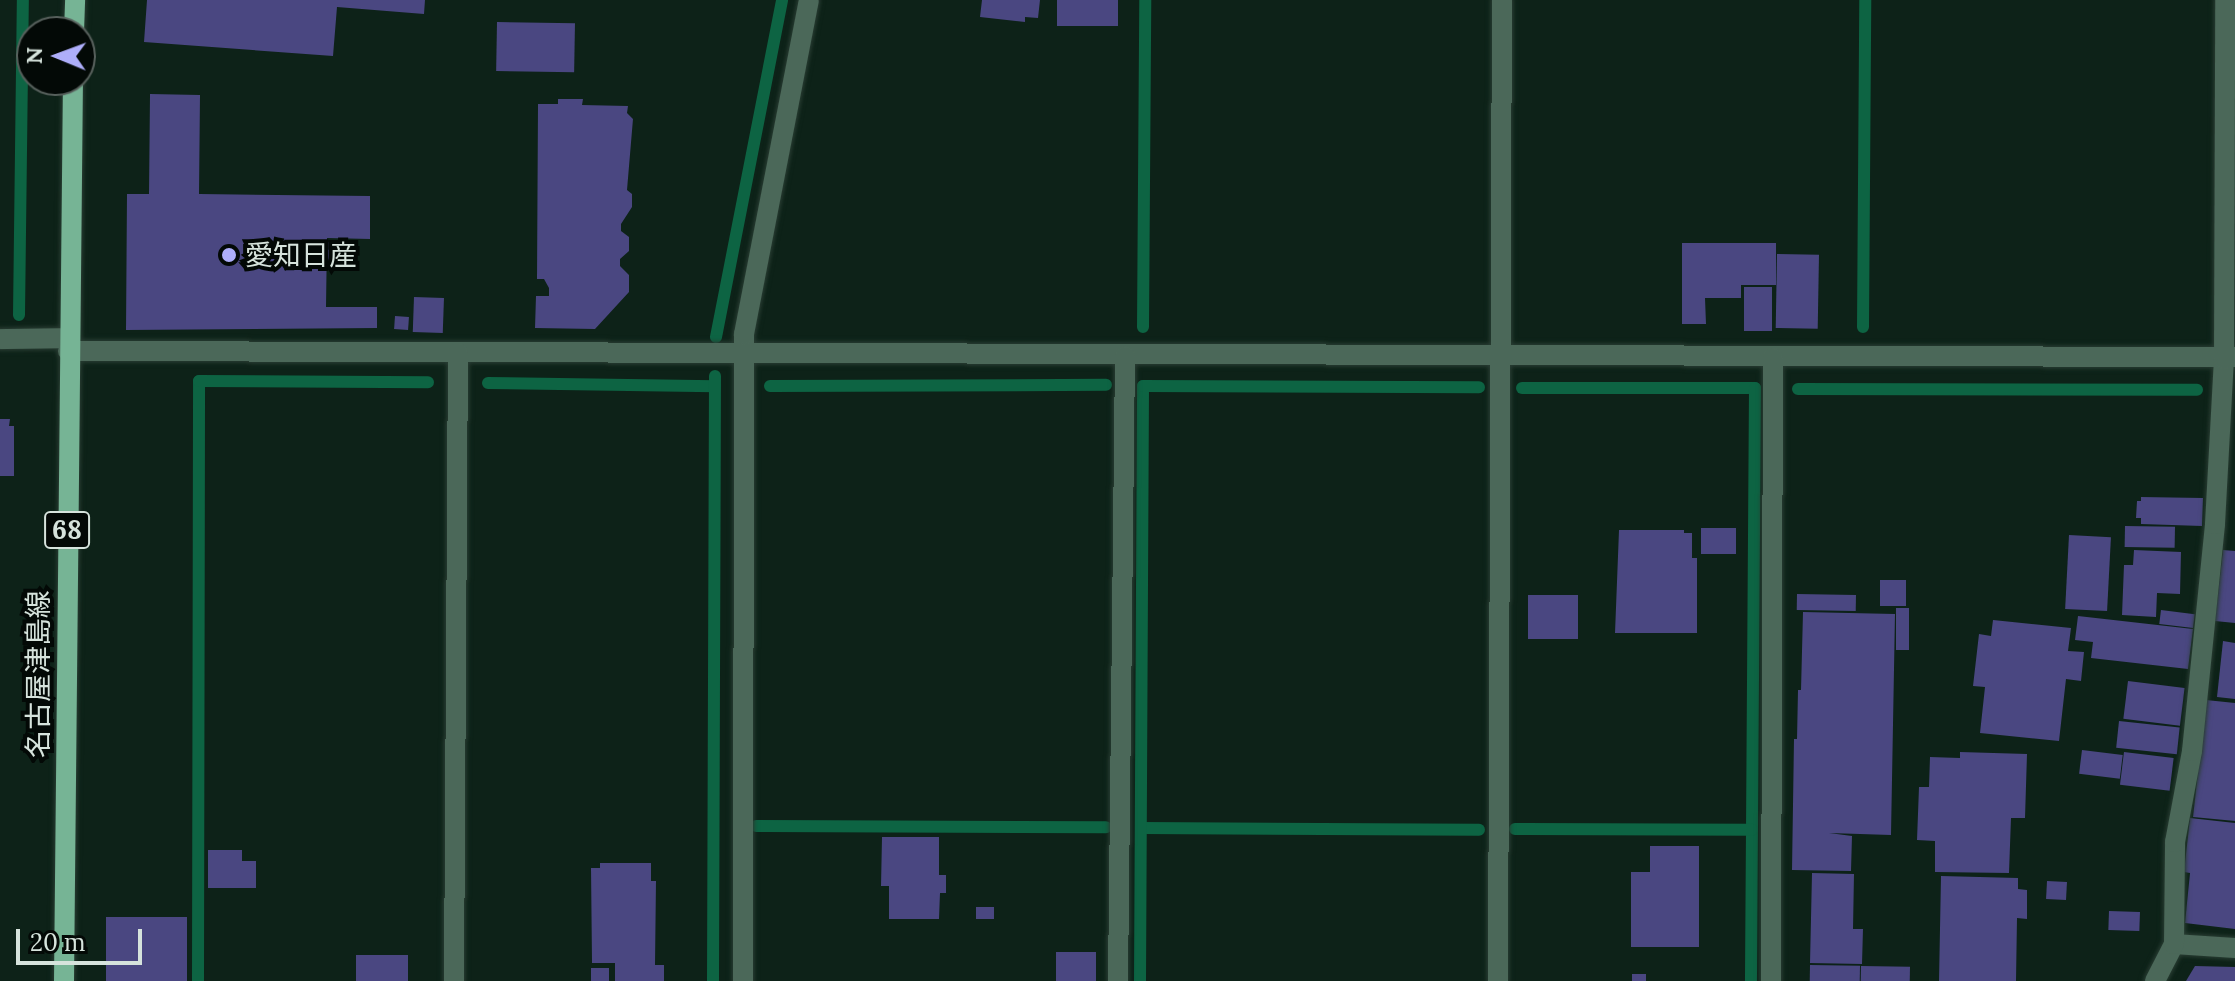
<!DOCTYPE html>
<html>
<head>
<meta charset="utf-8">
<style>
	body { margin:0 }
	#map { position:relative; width:2235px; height:981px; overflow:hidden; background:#0d2218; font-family:Lora,"Noto Sans JP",serif }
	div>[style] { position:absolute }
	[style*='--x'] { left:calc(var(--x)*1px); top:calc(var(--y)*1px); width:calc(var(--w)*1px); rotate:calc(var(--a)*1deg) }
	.stream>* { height:12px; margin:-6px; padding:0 6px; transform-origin:6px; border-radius:6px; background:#0d6443 }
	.building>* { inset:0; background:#4a4781; transform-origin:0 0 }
	.roads { filter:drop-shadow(0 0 2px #293d33) drop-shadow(0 0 2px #293d33) }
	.street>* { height:20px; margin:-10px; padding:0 10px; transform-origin:10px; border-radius:10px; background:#4b6859 }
	.primary>* { height:20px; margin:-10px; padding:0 10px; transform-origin:10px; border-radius:10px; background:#76b495 }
	.dots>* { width:22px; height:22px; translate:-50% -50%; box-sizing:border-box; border:4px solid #030906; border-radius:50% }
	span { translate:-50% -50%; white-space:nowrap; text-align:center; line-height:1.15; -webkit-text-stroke:8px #030906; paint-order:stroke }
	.shield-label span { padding:2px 6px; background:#030906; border:2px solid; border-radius:6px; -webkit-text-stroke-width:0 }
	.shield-label { font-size:26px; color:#d6e3dc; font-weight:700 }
	.poi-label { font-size:28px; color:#d6e3dc }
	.left { translate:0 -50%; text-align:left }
	.street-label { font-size:28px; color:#d6e3dc }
	.north { position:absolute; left:16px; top:16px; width:80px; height:80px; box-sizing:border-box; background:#030906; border:2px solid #57605c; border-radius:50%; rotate:271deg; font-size:22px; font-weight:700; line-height:32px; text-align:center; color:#d6e3dc }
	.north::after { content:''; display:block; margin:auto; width:28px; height:36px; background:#aeaefa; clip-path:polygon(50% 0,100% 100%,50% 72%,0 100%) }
	.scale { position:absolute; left:16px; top:929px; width:126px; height:36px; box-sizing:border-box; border:4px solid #d6e3dc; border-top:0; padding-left:10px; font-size:24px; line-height:28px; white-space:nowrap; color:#d6e3dc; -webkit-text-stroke:6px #030906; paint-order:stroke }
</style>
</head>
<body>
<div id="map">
	<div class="stream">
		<i style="--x:19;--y:315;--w:315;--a:-89.3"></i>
		<i style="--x:1143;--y:327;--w:327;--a:-89.6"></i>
		<i style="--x:1863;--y:327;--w:327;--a:-89.6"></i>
		<i style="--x:716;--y:337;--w:343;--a:-78.9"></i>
		<i style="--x:488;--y:383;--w:227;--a:0.8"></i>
		<i style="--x:770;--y:386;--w:336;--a:-0.2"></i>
		<i style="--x:1522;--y:388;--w:233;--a:0"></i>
		<i style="--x:1755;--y:388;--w:593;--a:90.39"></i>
		<i style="--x:1798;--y:389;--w:399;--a:0.1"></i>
		<i style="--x:756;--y:826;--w:350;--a:0.2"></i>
		<i style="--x:1141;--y:828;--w:338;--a:0.3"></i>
		<i style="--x:1515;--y:829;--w:237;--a:0.2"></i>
		<i style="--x:198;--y:981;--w:600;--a:-89.9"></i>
		<i style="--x:199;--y:381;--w:229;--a:0.3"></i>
		<i style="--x:713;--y:981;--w:605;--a:-89.81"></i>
		<i style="--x:1140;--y:981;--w:595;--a:-89.71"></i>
		<i style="--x:1143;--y:386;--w:336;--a:0.2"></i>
	</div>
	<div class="building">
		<i style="clip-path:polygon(147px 0,425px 0,424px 14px,337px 7px,333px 56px,144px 42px)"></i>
		<i style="clip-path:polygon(982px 0,1040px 0,1038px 18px,1025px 17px,1025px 22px,980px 17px)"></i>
		<i style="left:1057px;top:0;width:61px;height:26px"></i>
		<i style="left:497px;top:22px;width:78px;height:49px;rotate:1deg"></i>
		<i style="clip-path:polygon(150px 94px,200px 95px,199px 194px,370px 196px,370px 239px,327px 238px,326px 307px,377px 307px,377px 328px,126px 330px,127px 194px,149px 194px)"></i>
		<i style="clip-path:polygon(558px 99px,583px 99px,582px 105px,628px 106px,627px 113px,633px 119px,627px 190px,632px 194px,632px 207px,621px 224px,621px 231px,629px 237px,629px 251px,620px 259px,620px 266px,629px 275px,629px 292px,595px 329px,535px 328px,536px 296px,549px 296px,549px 288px,544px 279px,537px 279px,538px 104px,558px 104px)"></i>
		<i style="left:328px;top:242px;width:16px;height:26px;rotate:4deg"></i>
		<i style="clip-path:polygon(1682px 243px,1776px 243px,1776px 285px,1741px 285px,1741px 298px,1705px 298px,1706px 324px,1682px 324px)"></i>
		<i style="left:1777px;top:254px;width:42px;height:74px;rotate:1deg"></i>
		<i style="left:1744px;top:287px;width:28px;height:44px"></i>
		<i style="left:414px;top:297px;width:30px;height:35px;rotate:2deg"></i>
		<i style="left:395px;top:316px;width:14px;height:13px;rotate:4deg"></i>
		<i style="clip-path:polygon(0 419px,10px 419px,9px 426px,14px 426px,14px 476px,0 476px)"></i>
		<i style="clip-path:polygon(2141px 497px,2203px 498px,2202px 526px,2141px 524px,2141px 518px,2136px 518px,2137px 501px,2141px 501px)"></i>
		<i style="left:2125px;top:526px;width:50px;height:21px;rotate:1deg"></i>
		<i style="left:1701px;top:528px;width:35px;height:26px"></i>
		<i style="clip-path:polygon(1619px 530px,1684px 530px,1684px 533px,1692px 533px,1692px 558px,1697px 558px,1697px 633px,1615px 633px)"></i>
		<i style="left:2069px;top:535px;width:42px;height:74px;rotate:3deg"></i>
		<i style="clip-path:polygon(2134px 550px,2181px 552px,2180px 594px,2157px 593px,2156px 617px,2122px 615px,2124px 565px,2133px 565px)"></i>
		<i style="clip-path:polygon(2223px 550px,2235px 551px,2235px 623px,2215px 621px)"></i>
		<i style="left:1880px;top:580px;width:26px;height:26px"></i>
		<i style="left:1797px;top:594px;width:59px;height:16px;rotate:1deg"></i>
		<i style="left:1528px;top:595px;width:50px;height:44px"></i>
		<i style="left:1896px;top:608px;width:13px;height:42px"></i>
		<i style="left:2161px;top:610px;width:34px;height:14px;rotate:7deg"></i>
		<i style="clip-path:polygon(1803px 612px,1895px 614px,1891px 835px,1829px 833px,1852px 836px,1851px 871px,1792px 870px,1794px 739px,1797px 739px,1798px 690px,1801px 690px)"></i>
		<i style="clip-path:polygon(2078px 616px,2193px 629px,2188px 669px,2091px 658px,2093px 642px,2075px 640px)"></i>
		<i style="clip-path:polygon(1993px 620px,2071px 628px,2068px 651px,2084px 652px,2081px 681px,2066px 679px,2059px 741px,1980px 733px,1985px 687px,1973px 686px,1979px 634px,1991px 636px)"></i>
		<i style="clip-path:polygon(2223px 641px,2235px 643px,2235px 699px,2217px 697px)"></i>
		<i style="left:2128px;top:681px;width:57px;height:38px;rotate:7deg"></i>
		<i style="clip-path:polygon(2206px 700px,2235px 703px,2235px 821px,2193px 817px)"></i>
		<i style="left:2119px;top:721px;width:61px;height:27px;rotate:6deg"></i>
		<i style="left:2082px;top:750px;width:41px;height:24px;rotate:7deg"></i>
		<i style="clip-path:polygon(1960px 752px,2027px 754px,2025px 818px,2011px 818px,2009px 873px,1935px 872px,1935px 841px,1917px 840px,1919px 787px,1929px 787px,1930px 757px,1960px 758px)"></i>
		<i style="left:2124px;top:752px;width:50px;height:33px;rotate:7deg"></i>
		<i style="clip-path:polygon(2190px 818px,2235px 823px,2235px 929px,2185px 923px,2190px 873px,2184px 872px)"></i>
		<i style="clip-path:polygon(882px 837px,939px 837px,939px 875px,946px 875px,946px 893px,940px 893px,939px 919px,889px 919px,889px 886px,881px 886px)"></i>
		<i style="clip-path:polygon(1650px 846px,1699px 846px,1699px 947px,1631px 947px,1631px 872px,1650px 872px)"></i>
		<i style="clip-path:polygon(208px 850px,242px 850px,242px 861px,256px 861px,256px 888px,208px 888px)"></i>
		<i style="clip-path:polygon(600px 863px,651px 863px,651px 881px,656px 881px,655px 965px,664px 965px,664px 981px,615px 981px,615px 963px,592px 963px,591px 868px,600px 868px)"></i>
		<i style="clip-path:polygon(1812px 873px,1854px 874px,1853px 929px,1863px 929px,1862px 964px,1810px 963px)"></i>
		<i style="clip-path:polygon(1941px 876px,2018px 878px,2018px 889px,2027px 890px,2027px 919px,2017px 918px,2016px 981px,1939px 981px)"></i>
		<i style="left:2047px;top:881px;width:20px;height:18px;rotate:3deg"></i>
		<i style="left:976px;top:907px;width:18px;height:12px"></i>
		<i style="left:2109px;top:911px;width:31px;height:19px;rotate:2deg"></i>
		<i style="left:106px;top:917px;width:81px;height:64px"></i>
		<i style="left:1056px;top:952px;width:40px;height:29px"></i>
		<i style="left:356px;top:955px;width:52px;height:26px"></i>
		<i style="left:1810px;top:965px;width:50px;height:16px;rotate:1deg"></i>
		<i style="left:1861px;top:966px;width:49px;height:15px;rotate:1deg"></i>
		<i style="clip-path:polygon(2195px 966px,2235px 967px,2235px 981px,2186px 981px)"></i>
		<i style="left:591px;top:968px;width:18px;height:13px"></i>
		<i style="left:1632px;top:974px;width:14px;height:7px"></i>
	</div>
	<div class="roads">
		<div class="street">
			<i style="--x:0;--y:339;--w:68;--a:-0.8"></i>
			<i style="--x:68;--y:351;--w:2167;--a:0.16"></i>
			<i style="--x:2174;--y:944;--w:61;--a:3.8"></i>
			<i style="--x:454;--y:981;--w:628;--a:-89.64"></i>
			<i style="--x:743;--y:981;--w:647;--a:-89.91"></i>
			<i style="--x:744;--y:334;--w:340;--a:-79"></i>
			<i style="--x:1118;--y:981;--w:625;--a:-89.36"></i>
			<i style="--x:1498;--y:981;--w:981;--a:-89.77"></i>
			<i style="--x:1771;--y:981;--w:623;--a:-89.82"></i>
			<i style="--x:2155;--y:981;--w:42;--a:-62.8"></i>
			<i style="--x:2174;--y:944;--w:102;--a:-89.4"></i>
			<i style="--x:2175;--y:842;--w:93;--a:-79.4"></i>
			<i style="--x:2192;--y:751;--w:228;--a:-84.2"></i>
			<i style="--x:2215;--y:524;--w:165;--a:-86.9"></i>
			<i style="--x:2224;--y:359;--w:359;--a:-89.8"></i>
		</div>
		<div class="primary">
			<i style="--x:74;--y:32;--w:32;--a:-88"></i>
			<i style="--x:64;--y:981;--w:901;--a:-89.43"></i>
		</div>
	</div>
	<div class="dots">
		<i style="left:229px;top:255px;background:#aeaefa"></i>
	</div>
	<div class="shield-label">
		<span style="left:67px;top:530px">68</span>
	</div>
	<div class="poi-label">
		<span class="left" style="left:245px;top:255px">愛知日産</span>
	</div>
	<div class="street-label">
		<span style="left:38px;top:674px;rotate:-90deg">名古屋津島線</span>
	</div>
	<div class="north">N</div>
	<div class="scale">20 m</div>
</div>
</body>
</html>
